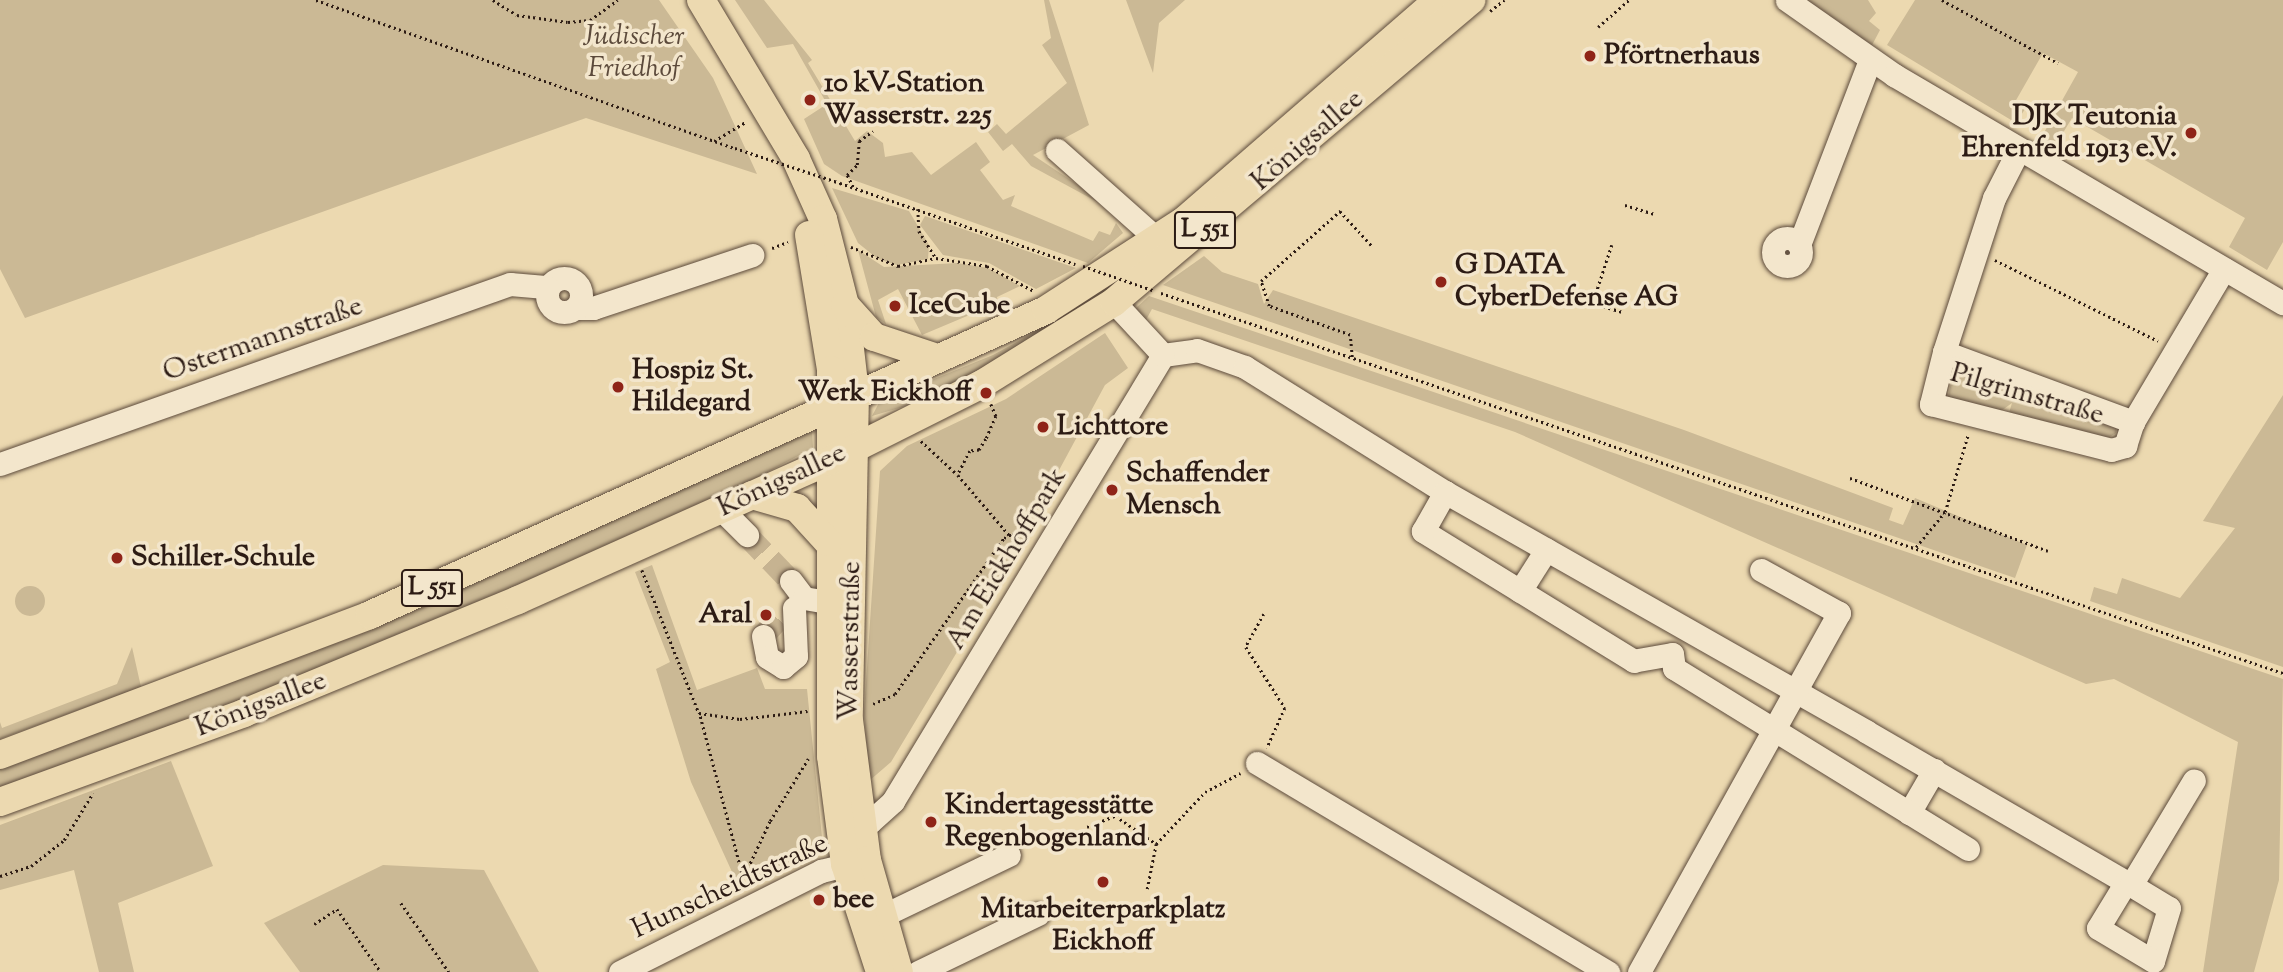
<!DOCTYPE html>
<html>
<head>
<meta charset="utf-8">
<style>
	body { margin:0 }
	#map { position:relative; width:2283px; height:972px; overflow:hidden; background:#ecd9b0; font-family:"Sorts Mill Goudy",serif }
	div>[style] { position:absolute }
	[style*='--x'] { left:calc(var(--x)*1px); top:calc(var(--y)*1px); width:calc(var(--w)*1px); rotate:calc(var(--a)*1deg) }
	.green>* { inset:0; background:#cbb995 }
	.round { border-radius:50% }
	.minor-tunnel>* { height:23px; margin-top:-11.5px; transform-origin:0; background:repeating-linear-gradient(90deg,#c6b391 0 23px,transparent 0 34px) }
	.path>* { height:2.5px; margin-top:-1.25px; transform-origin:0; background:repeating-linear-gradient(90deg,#2c1b14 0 2px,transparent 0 5.5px) }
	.roads { filter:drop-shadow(0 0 2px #5c4a3b) drop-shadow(0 0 2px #5c4a3b) }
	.minor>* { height:23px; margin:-11.5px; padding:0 11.5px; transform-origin:11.5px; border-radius:11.5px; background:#f3e6cc }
	.minor>.ring { margin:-11.5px; padding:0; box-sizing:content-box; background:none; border:23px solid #f3e6cc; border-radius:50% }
	.major>* { height:28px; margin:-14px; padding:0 14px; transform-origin:14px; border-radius:14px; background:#ecd9b0 }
	.path-bridge>* { height:2.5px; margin-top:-1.25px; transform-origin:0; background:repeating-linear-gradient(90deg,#2c1b14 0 2px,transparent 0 5.5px) }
	.dots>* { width:19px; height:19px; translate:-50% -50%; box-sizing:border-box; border:4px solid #f3e6cc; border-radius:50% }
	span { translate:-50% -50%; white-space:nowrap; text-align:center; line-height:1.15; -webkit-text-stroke:7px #f3e6cc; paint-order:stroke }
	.shield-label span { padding:2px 5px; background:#f3e6cc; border:2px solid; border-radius:5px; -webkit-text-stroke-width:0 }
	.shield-label { font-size:26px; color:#2c1b14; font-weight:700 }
	.park-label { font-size:28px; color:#5c4a3b; font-style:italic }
	.poi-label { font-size:28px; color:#2c1b14; font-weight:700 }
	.left { translate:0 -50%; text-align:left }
	.right { translate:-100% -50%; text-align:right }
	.street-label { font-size:28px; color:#2c1b14 }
</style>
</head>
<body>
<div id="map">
	<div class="green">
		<i style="clip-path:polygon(0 0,659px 0,713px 78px,757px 174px,586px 118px,25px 318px,0 269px)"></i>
		<i style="clip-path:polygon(735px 0,764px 0,812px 60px,808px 63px,855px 141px,867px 131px,883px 143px,885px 157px,912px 152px,931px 175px,976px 142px,990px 162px,980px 170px,1003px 200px,1015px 195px,1011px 206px,1093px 241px,1099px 231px,1110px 235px,1116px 223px,1123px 233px,1088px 263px,842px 176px,824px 164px,804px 119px,827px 104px,793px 44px,767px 48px)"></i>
		<i style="clip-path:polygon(1044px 0,1049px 0,1089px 125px,1033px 155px,1129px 219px,1031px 166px,1012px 144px,1003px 151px,988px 132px,997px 124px,1006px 134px,1067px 83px,1042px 45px,1051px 38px)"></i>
		<i style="clip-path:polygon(1126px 0,1185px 0,1159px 23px,1153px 73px)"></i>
		<i style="clip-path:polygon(1450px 0,1458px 0,1196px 227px,1115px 290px,933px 398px,872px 416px,880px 401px,993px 355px,1112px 289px)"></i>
		<i style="clip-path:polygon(1806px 0,1868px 0,1876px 13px,1869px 21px,1880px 30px,1870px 49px)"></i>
		<i style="clip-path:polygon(1915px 0,2283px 0,2283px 242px,2267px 270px,2229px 247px,2245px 218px,2072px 118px,2055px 146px,2041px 138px,2078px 72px,2043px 53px,2015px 102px,2025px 109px,2016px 123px,1887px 45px)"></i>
		<i style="clip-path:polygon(832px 188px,909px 211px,929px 245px,928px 259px,897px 265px,878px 259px,858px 243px)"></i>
		<i style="clip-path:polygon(925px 216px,1076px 268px,1036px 289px,989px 263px,943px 255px,920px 225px)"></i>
		<i style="clip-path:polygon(858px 250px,884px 267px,957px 263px,988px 268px,1020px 286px,997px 297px,998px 303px,922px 335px,898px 289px,878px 300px,886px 324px,876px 317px)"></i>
		<i style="clip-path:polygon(1204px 256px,1222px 272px,1258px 284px,1264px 304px,1273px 290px,1279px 292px,1684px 430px,1893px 508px,1889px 520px,1903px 525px,1915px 498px,2027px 545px,2015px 578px,1163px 285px)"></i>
		<i style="clip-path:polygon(1149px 296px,2283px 679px,2279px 880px,2254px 972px,2203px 972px,2238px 742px,2114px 679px,2086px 684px,1515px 432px,1152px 309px,1146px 320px,1136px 308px)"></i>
		<i style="clip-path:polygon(1105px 333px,1128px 368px,1105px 385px,996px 587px,891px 762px,869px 781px,864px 713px,880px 471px,907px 446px,1006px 399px)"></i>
		<i style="clip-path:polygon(1954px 368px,2004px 383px,2013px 399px,2016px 388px,2116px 426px,2116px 433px,2106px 439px,2009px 413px,2012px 403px,2001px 411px,1948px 397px)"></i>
		<i style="clip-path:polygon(2283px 395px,2283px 667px,2090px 601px,2094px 587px,2117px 594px,2122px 578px,2180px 598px,2235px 528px,2203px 521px)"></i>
		<i style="clip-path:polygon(812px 431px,813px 448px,673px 522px,313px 675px,0 791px,0 764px)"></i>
		<i style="clip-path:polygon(652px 565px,697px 690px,757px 668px,765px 689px,807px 689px,822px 837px,809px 856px,765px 879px,751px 872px,738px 885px,691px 782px,656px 669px,670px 662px,635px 572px)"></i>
		<i class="round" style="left:15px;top:586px;width:30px;height:30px"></i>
		<i style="clip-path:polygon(132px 647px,141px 687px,0 739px,0 722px,2px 728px,117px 684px)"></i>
		<i style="clip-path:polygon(171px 761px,213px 866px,118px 903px,134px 972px,99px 972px,74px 870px,0 890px,0 825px)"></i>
		<i style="clip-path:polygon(383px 865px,484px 870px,539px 972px,300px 972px,264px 923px)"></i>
	</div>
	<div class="minor-tunnel">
		<i style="--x:747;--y:535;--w:64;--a:46.3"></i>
		<i style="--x:763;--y:636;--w:30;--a:-49"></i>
	</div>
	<div class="path">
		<i style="--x:316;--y:0;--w:444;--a:19.5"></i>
		<i style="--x:493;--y:0;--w:28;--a:32"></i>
		<i style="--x:517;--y:15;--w:51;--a:7.8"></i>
		<i style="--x:568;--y:22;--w:22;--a:-5"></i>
		<i style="--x:590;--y:20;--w:34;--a:-36"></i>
		<i style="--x:1942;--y:0;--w:132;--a:28.5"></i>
		<i style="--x:1490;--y:11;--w:18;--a:-38"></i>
		<i style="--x:1598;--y:27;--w:41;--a:-41.1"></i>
		<i style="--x:714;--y:141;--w:37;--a:-31"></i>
		<i style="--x:840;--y:183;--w:249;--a:19"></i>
		<i style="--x:853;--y:187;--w:13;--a:-117"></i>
		<i style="--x:847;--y:175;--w:14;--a:-45"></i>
		<i style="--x:857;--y:165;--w:24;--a:-85"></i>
		<i style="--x:859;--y:141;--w:17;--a:-36"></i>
		<i style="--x:1625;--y:205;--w:31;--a:17"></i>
		<i style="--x:918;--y:209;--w:22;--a:87"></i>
		<i style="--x:919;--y:231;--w:32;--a:58"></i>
		<i style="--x:1612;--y:245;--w:61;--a:108.1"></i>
		<i style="--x:1593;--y:303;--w:30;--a:17"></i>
		<i style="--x:851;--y:247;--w:51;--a:22"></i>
		<i style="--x:898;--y:266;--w:39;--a:-12"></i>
		<i style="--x:936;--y:258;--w:52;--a:8.9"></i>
		<i style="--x:987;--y:266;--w:53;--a:28"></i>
		<i style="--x:772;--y:248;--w:17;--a:-21"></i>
		<i style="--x:1995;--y:260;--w:182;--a:26.4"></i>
		<i style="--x:1161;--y:293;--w:1185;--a:18.71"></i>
		<i style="--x:1352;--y:357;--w:22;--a:-95"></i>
		<i style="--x:1350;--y:335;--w:86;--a:-160.3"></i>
		<i style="--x:1269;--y:306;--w:26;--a:-108"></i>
		<i style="--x:1261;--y:281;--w:106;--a:-41.5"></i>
		<i style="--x:1340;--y:211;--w:49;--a:47.5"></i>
		<i style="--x:991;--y:404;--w:13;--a:67"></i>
		<i style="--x:996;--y:416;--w:25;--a:113"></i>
		<i style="--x:986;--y:439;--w:13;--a:122"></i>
		<i style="--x:979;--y:450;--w:9;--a:174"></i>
		<i style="--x:970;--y:451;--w:27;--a:117"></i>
		<i style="--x:958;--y:475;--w:79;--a:49.6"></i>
		<i style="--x:921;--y:441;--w:50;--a:42.6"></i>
		<i style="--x:1850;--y:478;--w:211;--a:20.2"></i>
		<i style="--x:1916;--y:547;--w:45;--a:-50.4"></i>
		<i style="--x:1945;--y:512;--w:80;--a:-73.4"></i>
		<i style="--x:642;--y:570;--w:154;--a:68.3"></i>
		<i style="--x:1264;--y:614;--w:38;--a:119"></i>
		<i style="--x:1246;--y:647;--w:72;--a:57.4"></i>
		<i style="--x:1285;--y:708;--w:44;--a:114.2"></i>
		<i style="--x:873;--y:704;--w:24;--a:-24"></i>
		<i style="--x:895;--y:694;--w:190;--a:-55.1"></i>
		<i style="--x:1004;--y:538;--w:9;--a:-27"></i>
		<i style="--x:1012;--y:534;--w:18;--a:29"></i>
		<i style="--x:1120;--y:819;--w:42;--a:34.4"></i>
		<i style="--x:1087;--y:827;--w:43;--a:-21.8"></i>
		<i style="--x:0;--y:876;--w:33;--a:-18"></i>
		<i style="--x:31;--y:866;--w:42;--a:-38.2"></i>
		<i style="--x:64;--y:840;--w:55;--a:-58.3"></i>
		<i style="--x:743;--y:878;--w:171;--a:-104.9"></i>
		<i style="--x:699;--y:713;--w:41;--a:8.3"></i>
		<i style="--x:740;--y:719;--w:68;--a:-6.7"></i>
		<i style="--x:745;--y:889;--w:11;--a:-100"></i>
		<i style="--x:743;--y:878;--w:63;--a:-64.7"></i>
		<i style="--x:770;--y:821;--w:73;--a:-58.5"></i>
		<i style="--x:1147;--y:889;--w:46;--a:-78.7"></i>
		<i style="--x:1156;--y:844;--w:71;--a:-46.7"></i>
		<i style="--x:1205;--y:792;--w:40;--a:-28"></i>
		<i style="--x:401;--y:903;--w:84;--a:55.2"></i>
		<i style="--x:314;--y:924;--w:27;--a:-33"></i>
		<i style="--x:337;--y:909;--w:77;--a:55.1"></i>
	</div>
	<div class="roads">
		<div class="minor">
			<i style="--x:1787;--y:0;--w:131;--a:35"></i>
			<i style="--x:1894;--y:75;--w:451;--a:30.4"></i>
			<i style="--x:2019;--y:149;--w:55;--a:117"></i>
			<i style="--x:1994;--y:198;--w:162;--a:108"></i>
			<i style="--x:1944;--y:352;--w:202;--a:20.3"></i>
			<i style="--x:2133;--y:422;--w:178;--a:-59.3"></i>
			<i style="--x:1057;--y:150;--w:135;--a:41.7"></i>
			<i class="ring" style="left:1773px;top:238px;width:5px;height:5px"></i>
			<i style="--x:1799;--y:245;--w:198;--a:-69"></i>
			<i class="ring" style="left:547px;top:278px;width:11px;height:11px"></i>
			<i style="--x:578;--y:308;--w:15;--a:0"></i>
			<i style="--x:593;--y:308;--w:168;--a:-18.4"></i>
			<i style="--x:1944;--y:352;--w:54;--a:104"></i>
			<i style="--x:1931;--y:404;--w:186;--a:14.3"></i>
			<i style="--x:2111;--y:450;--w:15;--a:-16"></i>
			<i style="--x:2125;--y:446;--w:25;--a:-72"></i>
			<i style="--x:1163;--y:355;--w:34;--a:-8"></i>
			<i style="--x:1197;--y:350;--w:51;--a:19.5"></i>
			<i style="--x:1245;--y:367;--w:236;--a:32"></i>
			<i style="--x:0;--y:464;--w:541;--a:-19.44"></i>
			<i style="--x:510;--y:284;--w:38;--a:5"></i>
			<i style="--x:721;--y:509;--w:37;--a:45"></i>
			<i style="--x:791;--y:581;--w:21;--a:53"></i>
			<i style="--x:804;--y:598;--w:42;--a:9.7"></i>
			<i style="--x:1520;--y:591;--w:49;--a:-57.6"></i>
			<i style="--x:763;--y:636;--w:21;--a:79"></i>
			<i style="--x:767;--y:657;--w:19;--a:32"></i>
			<i style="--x:783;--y:667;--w:17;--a:-40"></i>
			<i style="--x:796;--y:656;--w:48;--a:-92.4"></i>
			<i style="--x:1257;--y:763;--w:409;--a:30.8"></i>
			<i style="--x:1909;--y:813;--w:50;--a:-59.8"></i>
			<i style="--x:849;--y:826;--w:21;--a:-11"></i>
			<i style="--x:870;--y:822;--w:31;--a:-42"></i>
			<i style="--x:893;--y:801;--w:521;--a:-58.81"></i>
			<i style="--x:1163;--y:355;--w:72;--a:-132.8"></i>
			<i style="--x:1968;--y:849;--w:345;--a:-148.4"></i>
			<i style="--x:1674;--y:668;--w:14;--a:-98"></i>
			<i style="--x:1672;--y:654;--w:39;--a:170"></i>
			<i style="--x:1634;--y:661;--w:248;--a:-148.4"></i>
			<i style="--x:1423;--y:531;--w:45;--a:-60.6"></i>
			<i style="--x:1445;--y:492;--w:485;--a:29.6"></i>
			<i style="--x:1867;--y:732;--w:305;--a:30.1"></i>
			<i style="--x:2131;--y:885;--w:44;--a:31.2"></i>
			<i style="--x:2169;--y:908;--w:55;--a:106.8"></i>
			<i style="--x:2153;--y:961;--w:64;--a:-149"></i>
			<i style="--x:2098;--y:928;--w:54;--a:-58.7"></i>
			<i style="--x:2131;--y:885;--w:122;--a:-59"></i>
			<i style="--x:880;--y:917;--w:143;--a:-25.7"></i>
			<i style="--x:620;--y:972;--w:225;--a:-26.7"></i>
			<i style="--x:821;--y:871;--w:41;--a:-14"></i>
			<i style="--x:918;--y:972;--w:133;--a:-25.8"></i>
			<i style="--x:1639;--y:972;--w:411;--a:-60.9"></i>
			<i style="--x:1839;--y:613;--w:89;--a:-151.1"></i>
		</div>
		<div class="major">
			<i style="--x:701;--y:0;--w:185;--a:59.1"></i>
			<i style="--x:796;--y:159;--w:66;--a:65.8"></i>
			<i style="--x:823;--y:219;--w:89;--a:75.7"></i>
			<i style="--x:845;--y:305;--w:89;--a:83.5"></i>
			<i style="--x:855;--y:393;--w:327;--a:91.1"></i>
			<i style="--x:849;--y:720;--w:141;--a:82.7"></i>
			<i style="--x:867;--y:860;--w:116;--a:74.1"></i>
			<i style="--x:809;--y:235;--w:137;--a:80.7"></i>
			<i style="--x:831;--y:370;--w:386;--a:90"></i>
			<i style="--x:831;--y:756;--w:109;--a:82.6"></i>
			<i style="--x:845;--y:864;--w:114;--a:72"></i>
			<i style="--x:845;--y:305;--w:43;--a:47.8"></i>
			<i style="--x:874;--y:337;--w:66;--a:18.4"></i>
			<i style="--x:752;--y:495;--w:47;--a:16.1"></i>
			<i style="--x:797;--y:508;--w:46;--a:47.6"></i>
			<i style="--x:0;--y:755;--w:396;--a:-20.7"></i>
			<i style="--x:370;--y:615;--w:742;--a:-24.28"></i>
			<i style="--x:1046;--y:310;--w:166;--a:-32.9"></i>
			<i style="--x:1185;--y:220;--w:335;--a:-41"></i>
			<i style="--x:0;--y:802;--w:260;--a:-20"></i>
			<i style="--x:244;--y:713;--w:296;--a:-22.4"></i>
			<i style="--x:518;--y:600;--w:341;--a:-24.1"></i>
			<i style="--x:829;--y:461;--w:171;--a:-26.7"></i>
			<i style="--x:982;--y:384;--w:155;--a:-31.8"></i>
			<i style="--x:1114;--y:302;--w:468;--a:-40.2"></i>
		</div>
	</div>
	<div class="path-bridge">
		<i style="--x:735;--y:148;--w:111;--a:18.4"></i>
		<i style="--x:1083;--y:266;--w:76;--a:19.1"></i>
	</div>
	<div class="dots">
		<i style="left:1590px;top:56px;background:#8f2418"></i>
		<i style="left:810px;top:100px;background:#8f2418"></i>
		<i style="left:2191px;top:133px;background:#8f2418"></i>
		<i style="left:1441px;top:282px;background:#8f2418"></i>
		<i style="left:895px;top:306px;background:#8f2418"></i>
		<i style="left:618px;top:387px;background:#8f2418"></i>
		<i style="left:986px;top:393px;background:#8f2418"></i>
		<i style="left:1043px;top:427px;background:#8f2418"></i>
		<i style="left:1112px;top:490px;background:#8f2418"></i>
		<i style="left:117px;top:558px;background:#8f2418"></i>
		<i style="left:766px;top:615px;background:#8f2418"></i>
		<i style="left:931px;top:822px;background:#8f2418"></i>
		<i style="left:1103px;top:882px;background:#8f2418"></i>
		<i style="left:819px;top:900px;background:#8f2418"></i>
	</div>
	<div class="shield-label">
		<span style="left:1205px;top:230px">L 551</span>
		<span style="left:432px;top:588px">L 551</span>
	</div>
	<div class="park-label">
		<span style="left:634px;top:53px">Jüdischer<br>Friedhof</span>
	</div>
	<div class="poi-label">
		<span class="left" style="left:1604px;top:56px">Pförtnerhaus</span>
		<span class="left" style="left:824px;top:100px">10 kV-Station<br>Wasserstr. 225</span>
		<span class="right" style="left:2177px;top:133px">DJK Teutonia<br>Ehrenfeld 1913 e.V.</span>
		<span class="left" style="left:1455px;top:282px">G DATA<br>CyberDefense AG</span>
		<span class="left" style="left:909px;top:306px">IceCube</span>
		<span class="left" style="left:632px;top:387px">Hospiz St.<br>Hildegard</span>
		<span class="right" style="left:972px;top:393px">Werk Eickhoff</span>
		<span class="left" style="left:1057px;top:427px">Lichttore</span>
		<span class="left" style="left:1126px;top:490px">Schaffender<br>Mensch</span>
		<span class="left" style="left:131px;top:558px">Schiller-Schule</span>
		<span class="right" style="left:752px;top:615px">Aral</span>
		<span class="left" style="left:945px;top:822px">Kindertagesstätte<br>Regenbogenland</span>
		<span class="left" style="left:833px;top:900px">bee</span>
		<span style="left:1103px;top:926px">Mitarbeiterparkplatz<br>Eickhoff</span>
	</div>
	<div class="street-label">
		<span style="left:1308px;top:141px;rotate:-41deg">Königsallee</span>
		<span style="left:263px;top:340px;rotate:-19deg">Ostermannstraße</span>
		<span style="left:2027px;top:395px;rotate:16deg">Pilgrimstraße</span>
		<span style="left:782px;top:481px;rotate:-25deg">Königsallee</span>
		<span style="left:1007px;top:559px;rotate:-59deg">Am Eickhoffpark</span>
		<span style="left:851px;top:641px;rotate:-89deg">Wasserstraße</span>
		<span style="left:261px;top:705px;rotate:-21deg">Königsallee</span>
		<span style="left:730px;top:887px;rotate:-25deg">Hunscheidtstraße</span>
	</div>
</div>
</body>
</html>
